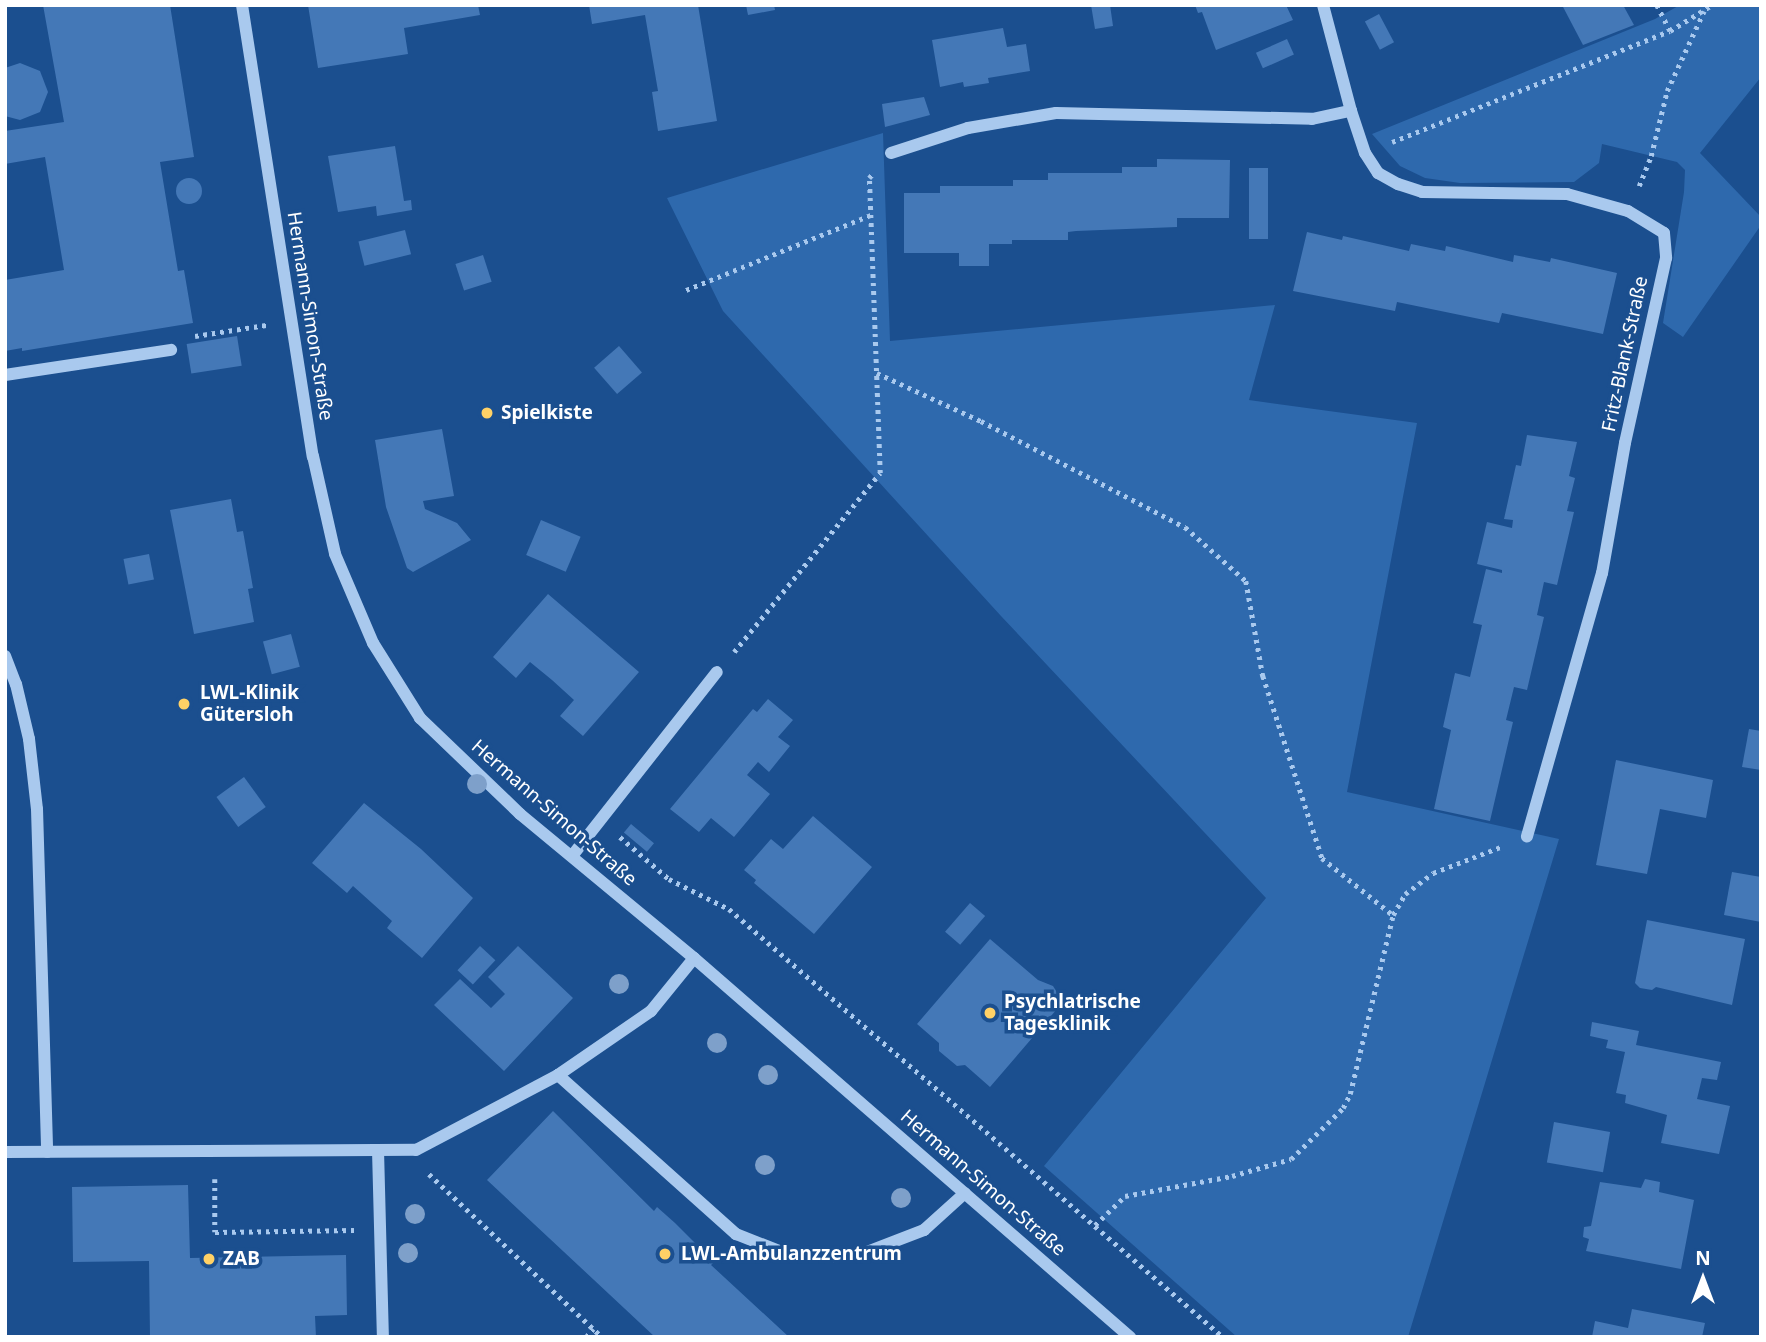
<!DOCTYPE html>
<html>
<head>
<meta charset="utf-8">
<style>
	body { margin:0 }
	#map { position:relative; width:1766px; height:1342px; overflow:hidden; background:#1b4f8f; font-family:"Noto Sans",sans-serif }
	div>[style] { position:absolute }
	[style*='--x'] { left:calc(var(--x)*1px); top:calc(var(--y)*1px); width:calc(var(--w)*1px); rotate:calc(var(--a)*1deg) }
	.green>* { inset:0; background:#2e69ad }
	.building>* { inset:0; background:#4478b7; transform-origin:0 0 }
	.round { border-radius:50% }
	.path>* { height:4.5px; margin-top:-2.25px; transform-origin:0; background:repeating-linear-gradient(90deg,#a9c9ee 0 3.5px,transparent 0 8.5px) }
	.minor>* { height:12px; margin:-6px; padding:0 6px; transform-origin:6px; border-radius:6px; background:#a9c9ee }
	.trees>* { width:20px; height:20px; margin:-10px; border-radius:50%; background:#7ea0ca }
	.dots>* { width:19px; height:19px; translate:-50% -50%; box-sizing:border-box; border:4px solid #1b4f8f; border-radius:50% }
	span { translate:-50% -50%; white-space:nowrap; text-align:center; line-height:1.15; -webkit-text-stroke:7px #1b4f8f; paint-order:stroke }
	.street-label { font-size:19px; color:#fff }
	.poi-label { font-size:19px; color:#fff; font-weight:700 }
	.left { translate:0 -50%; text-align:left }
	.frame { position:absolute; inset:0; border:7px solid #fff; pointer-events:none }
	.north { position:absolute; left:1668px; top:1244px; width:70px; height:70px; -webkit-text-stroke:5px #1b4f8f; paint-order:stroke; rotate:0deg; font-size:19px; font-weight:700; line-height:28px; text-align:center; color:#fff }
	.north::after { content:''; display:block; margin:auto; width:24px; height:32px; background:#fff; clip-path:polygon(50% 0,100% 100%,50% 72%,0 100%) }
</style>
</head>
<body>
<div id="map">
	<div class="green">
		<i style="clip-path:polygon(1680px 5px,1761px 5px,1761px 77px,1700px 153px,1761px 217px,1761px 225px,1683px 337px,1663px 323px,1684px 192px,1685px 170px,1677px 162px,1602px 144px,1599px 163px,1574px 182px,1460px 183px,1425px 178px,1400px 166px,1372px 134px,1655px 19px)"></i>
		<i style="clip-path:polygon(883px 133px,890px 341px,1275px 305px,1249px 400px,1417px 423px,1347px 792px,1559px 839px,1408px 1337px,1237px 1337px,1044px 1166px,1266px 898px,1001px 616px,723px 311px,667px 198px)"></i>
	</div>
	<div class="building">
		<i style="clip-path:polygon(43px 5px,170px 5px,194px 157px,160px 162px,178px 271px,184px 270px,193px 323px,22px 351px,22px 348px,5px 351px,5px 280px,64px 270px,45px 157px,5px 164px,5px 131px,64px 122px)"></i>
		<i style="clip-path:polygon(308px 5px,478px 5px,480px 15px,404px 28px,408px 54px,318px 68px)"></i>
		<i style="clip-path:polygon(589px 5px,698px 5px,717px 121px,658px 131px,652px 92px,658px 91px,645px 15px,592px 24px)"></i>
		<i style="clip-path:polygon(746px 5px,774px 5px,775px 10px,748px 15px)"></i>
		<i style="clip-path:polygon(1091px 5px,1110px 5px,1113px 26px,1095px 29px)"></i>
		<i style="clip-path:polygon(1195px 5px,1286px 5px,1293px 20px,1216px 50px,1202px 12px,1198px 13px)"></i>
		<i style="clip-path:polygon(1562px 5px,1623px 5px,1634px 25px,1583px 45px)"></i>
		<i style="left:1379px;top:14px;width:32px;height:16px;rotate:62deg"></i>
		<i style="clip-path:polygon(1003px 28px,1007px 47px,1026px 44px,1030px 71px,988px 78px,989px 83px,964px 87px,963px 82px,940px 87px,932px 40px)"></i>
		<i style="left:1287px;top:39px;width:17px;height:34px;rotate:66deg"></i>
		<i style="clip-path:polygon(20px 63px,40px 71px,48px 92px,40px 112px,20px 120px,5px 116px,5px 68px)"></i>
		<i style="clip-path:polygon(924px 97px,930px 115px,885px 127px,882px 104px)"></i>
		<i style="clip-path:polygon(395px 146px,404px 201px,411px 200px,412px 210px,377px 216px,376px 206px,338px 212px,328px 156px)"></i>
		<i style="clip-path:polygon(1157px 159px,1230px 160px,1229px 218px,1177px 218px,1177px 227px,1076px 231px,1068px 232px,1068px 240px,1012px 240px,1012px 244px,989px 244px,989px 266px,959px 266px,959px 253px,904px 253px,904px 193px,940px 193px,940px 186px,1013px 186px,1013px 180px,1048px 180px,1048px 173px,1122px 173px,1122px 167px,1157px 167px)"></i>
		<i style="left:1249px;top:168px;width:19px;height:71px"></i>
		<i class="round" style="left:176px;top:178px;width:26px;height:26px"></i>
		<i style="left:405px;top:230px;width:25px;height:48px;rotate:76deg"></i>
		<i style="clip-path:polygon(1307px 232px,1342px 240px,1343px 236px,1409px 251px,1411px 244px,1445px 251px,1446px 246px,1513px 262px,1514px 255px,1550px 262px,1551px 258px,1617px 273px,1603px 334px,1502px 313px,1499px 323px,1397px 302px,1395px 311px,1293px 291px)"></i>
		<i style="left:483px;top:255px;width:28px;height:29px;rotate:72deg"></i>
		<i style="left:237px;top:336px;width:30px;height:51px;rotate:81deg"></i>
		<i style="left:619px;top:346px;width:35px;height:33px;rotate:49deg"></i>
		<i style="clip-path:polygon(442px 429px,454px 496px,423px 501px,425px 509px,457px 523px,471px 540px,413px 572px,407px 568px,386px 507px,375px 440px)"></i>
		<i style="clip-path:polygon(1527px 435px,1577px 442px,1569px 476px,1575px 478px,1567px 511px,1574px 512px,1557px 585px,1544px 582px,1537px 615px,1544px 617px,1527px 690px,1514px 687px,1506px 720px,1513px 722px,1490px 821px,1434px 809px,1451px 730px,1443px 727px,1455px 673px,1470px 677px,1482px 625px,1473px 623px,1486px 569px,1502px 573px,1502px 570px,1477px 564px,1487px 522px,1512px 528px,1513px 520px,1504px 519px,1516px 465px,1521px 466px)"></i>
		<i style="clip-path:polygon(231px 499px,237px 532px,243px 531px,253px 588px,248px 589px,254px 622px,194px 634px,170px 510px)"></i>
		<i style="left:541px;top:520px;width:43px;height:38px;rotate:23deg"></i>
		<i style="left:149px;top:554px;width:26px;height:26px;rotate:79deg"></i>
		<i style="clip-path:polygon(548px 594px,639px 672px,583px 736px,560px 716px,574px 700px,552px 680px,530px 662px,516px 678px,493px 657px)"></i>
		<i style="left:291px;top:634px;width:34px;height:29px;rotate:75deg"></i>
		<i style="clip-path:polygon(768px 699px,793px 720px,778px 737px,790px 746px,769px 772px,758px 762px,747px 775px,770px 794px,734px 837px,711px 818px,699px 832px,670px 809px,753px 709px,757px 712px)"></i>
		<i style="clip-path:polygon(1749px 729px,1761px 731px,1761px 770px,1742px 767px)"></i>
		<i style="clip-path:polygon(1616px 760px,1713px 780px,1706px 818px,1660px 809px,1647px 874px,1596px 865px)"></i>
		<i style="left:244px;top:777px;width:37px;height:34px;rotate:54deg"></i>
		<i style="clip-path:polygon(364px 803px,421px 849px,473px 898px,422px 958px,387px 928px,392px 921px,353px 886px,347px 893px,312px 863px)"></i>
		<i style="clip-path:polygon(813px 816px,872px 867px,814px 934px,754px 883px,756px 880px,744px 870px,771px 839px,783px 849px)"></i>
		<i style="left:631px;top:824px;width:30px;height:11px;rotate:40deg"></i>
		<i style="clip-path:polygon(1732px 872px,1761px 877px,1761px 922px,1724px 915px)"></i>
		<i style="left:970px;top:903px;width:20px;height:38px;rotate:41deg"></i>
		<i style="clip-path:polygon(1647px 920px,1745px 939px,1732px 1005px,1656px 987px,1652px 990px,1640px 988px,1635px 983px)"></i>
		<i style="clip-path:polygon(990px 939px,1038px 980px,1053px 986px,1063px 1002px,990px 1087px,965px 1065px,957px 1066px,939px 1051px,939px 1043px,917px 1024px)"></i>
		<i style="left:480px;top:946px;width:21px;height:33px;rotate:43deg"></i>
		<i style="clip-path:polygon(518px 946px,573px 998px,504px 1071px,434px 1005px,460px 979px,491px 1008px,505px 994px,488px 977px)"></i>
		<i style="clip-path:polygon(1592px 1022px,1639px 1031px,1636px 1045px,1721px 1062px,1717px 1080px,1702px 1078px,1697px 1099px,1730px 1106px,1719px 1154px,1661px 1143px,1667px 1115px,1625px 1103px,1626px 1095px,1616px 1093px,1625px 1052px,1606px 1048px,1608px 1040px,1590px 1036px)"></i>
		<i style="clip-path:polygon(553px 1111px,654px 1211px,657px 1207px,675px 1223px,714px 1262px,711px 1265px,789px 1337px,655px 1337px,487px 1180px)"></i>
		<i style="left:1554px;top:1122px;width:57px;height:41px;rotate:10deg"></i>
		<i style="clip-path:polygon(1645px 1179px,1660px 1182px,1659px 1192px,1694px 1200px,1681px 1269px,1586px 1251px,1589px 1239px,1583px 1237px,1584px 1227px,1591px 1226px,1600px 1182px,1641px 1188px)"></i>
		<i style="clip-path:polygon(188px 1185px,190px 1258px,346px 1255px,347px 1315px,315px 1316px,316px 1337px,150px 1337px,149px 1261px,73px 1262px,72px 1187px)"></i>
		<i style="clip-path:polygon(1632px 1309px,1705px 1323px,1702px 1337px,1592px 1337px,1595px 1321px,1628px 1328px)"></i>
	</div>
	<div class="path">
		<i style="--x:1657;--y:5;--w:29;--a:63"></i>
		<i style="--x:1392;--y:142;--w:299;--a:-21.8"></i>
		<i style="--x:1670;--y:31;--w:49;--a:-31.8"></i>
		<i style="--x:1639;--y:186;--w:32;--a:-68"></i>
		<i style="--x:1651;--y:156;--w:67;--a:-76.2"></i>
		<i style="--x:1667;--y:91;--w:88;--a:-65.2"></i>
		<i style="--x:686;--y:290;--w:200;--a:-22.1"></i>
		<i style="--x:195;--y:336;--w:72;--a:-8.8"></i>
		<i style="--x:877;--y:373;--w:115;--a:24.8"></i>
		<i style="--x:981;--y:421;--w:230;--a:27.5"></i>
		<i style="--x:1185;--y:527;--w:81;--a:41.5"></i>
		<i style="--x:1246;--y:581;--w:97;--a:79.9"></i>
		<i style="--x:1263;--y:676;--w:191;--a:72"></i>
		<i style="--x:1322;--y:858;--w:91;--a:38.8"></i>
		<i style="--x:734;--y:652;--w:231;--a:-50.8"></i>
		<i style="--x:880;--y:473;--w:295;--a:-92.1"></i>
		<i style="--x:869;--y:178;--w:8;--a:-50"></i>
		<i style="--x:620;--y:837;--w:65;--a:40.6"></i>
		<i style="--x:669;--y:879;--w:67;--a:26.6"></i>
		<i style="--x:729;--y:909;--w:654;--a:40.91"></i>
		<i style="--x:429;--y:1174;--w:238;--a:43.3"></i>
		<i style="--x:215;--y:1179;--w:53;--a:90"></i>
		<i style="--x:215;--y:1232;--w:139;--a:-0.8"></i>
		<i style="--x:1095;--y:1225;--w:42;--a:-44"></i>
		<i style="--x:1125;--y:1196;--w:109;--a:-10.6"></i>
		<i style="--x:1232;--y:1176;--w:61;--a:-16.1"></i>
		<i style="--x:1291;--y:1159;--w:73;--a:-44.4"></i>
		<i style="--x:1343;--y:1108;--w:16;--a:-63"></i>
		<i style="--x:1350;--y:1094;--w:184;--a:-76.5"></i>
		<i style="--x:1393;--y:915;--w:24;--a:-60"></i>
		<i style="--x:1405;--y:894;--w:35;--a:-37"></i>
		<i style="--x:1433;--y:873;--w:75;--a:-21.1"></i>
		<i style="--x:586;--y:1337;--w:11;--a:-49"></i>
	</div>
	<div class="minor">
		<i style="--x:242;--y:5;--w:457;--a:81.1"></i>
		<i style="--x:313;--y:456;--w:100;--a:77.3"></i>
		<i style="--x:335;--y:554;--w:97;--a:66.9"></i>
		<i style="--x:373;--y:643;--w:89;--a:57.9"></i>
		<i style="--x:420;--y:718;--w:139;--a:43.8"></i>
		<i style="--x:520;--y:814;--w:226;--a:39.6"></i>
		<i style="--x:694;--y:958;--w:578;--a:41"></i>
		<i style="--x:1323;--y:5;--w:110;--a:75.2"></i>
		<i style="--x:1351;--y:111;--w:44;--a:71.6"></i>
		<i style="--x:1365;--y:153;--w:24;--a:57"></i>
		<i style="--x:1378;--y:173;--w:23;--a:29"></i>
		<i style="--x:1398;--y:184;--w:25;--a:18"></i>
		<i style="--x:1422;--y:192;--w:145;--a:0.8"></i>
		<i style="--x:1567;--y:194;--w:63;--a:15.6"></i>
		<i style="--x:1628;--y:211;--w:42;--a:31.4"></i>
		<i style="--x:1664;--y:233;--w:25;--a:85"></i>
		<i style="--x:1666;--y:258;--w:189;--a:102.5"></i>
		<i style="--x:1625;--y:443;--w:132;--a:100"></i>
		<i style="--x:1602;--y:573;--w:274;--a:105.9"></i>
		<i style="--x:891;--y:153;--w:81;--a:-18"></i>
		<i style="--x:968;--y:128;--w:89;--a:-9.7"></i>
		<i style="--x:1056;--y:113;--w:256;--a:1.3"></i>
		<i style="--x:1312;--y:119;--w:40;--a:-12"></i>
		<i style="--x:5;--y:375;--w:168;--a:-8.6"></i>
		<i style="--x:5;--y:656;--w:30;--a:69"></i>
		<i style="--x:16;--y:684;--w:57;--a:76.7"></i>
		<i style="--x:29;--y:739;--w:70;--a:83.5"></i>
		<i style="--x:37;--y:809;--w:343;--a:88.3"></i>
		<i style="--x:572;--y:856;--w:234;--a:-51.8"></i>
		<i style="--x:558;--y:1075;--w:239;--a:41.8"></i>
		<i style="--x:736;--y:1234;--w:46;--a:21.6"></i>
		<i style="--x:779;--y:1251;--w:46;--a:7.4"></i>
		<i style="--x:825;--y:1257;--w:34;--a:-3"></i>
		<i style="--x:859;--y:1255;--w:70;--a:-21"></i>
		<i style="--x:924;--y:1230;--w:55;--a:-42.1"></i>
		<i style="--x:378;--y:1150;--w:187;--a:88.5"></i>
		<i style="--x:5;--y:1152;--w:411;--a:-0.3"></i>
		<i style="--x:416;--y:1150;--w:161;--a:-27.8"></i>
		<i style="--x:558;--y:1075;--w:113;--a:-34.5"></i>
		<i style="--x:651;--y:1011;--w:68;--a:-50.9"></i>
	</div>
	<div class="trees">
		<i style="left:477px;top:784px"></i>
		<i style="left:619px;top:984px"></i>
		<i style="left:717px;top:1043px"></i>
		<i style="left:768px;top:1075px"></i>
		<i style="left:765px;top:1165px"></i>
		<i style="left:901px;top:1198px"></i>
		<i style="left:415px;top:1214px"></i>
		<i style="left:408px;top:1253px"></i>
	</div>
	<div class="dots">
		<i style="left:487px;top:413px;background:#ffd166"></i>
		<i style="left:184px;top:704px;background:#ffd166"></i>
		<i style="left:990px;top:1013px;background:#ffd166"></i>
		<i style="left:665px;top:1254px;background:#ffd166"></i>
		<i style="left:209px;top:1259px;background:#ffd166"></i>
	</div>
	<div class="street-label">
		<span style="left:310px;top:316px;rotate:81deg">Hermann-Simon-Straße</span>
		<span style="left:1625px;top:354px;rotate:-78deg">Fritz-Blank-Straße</span>
		<span style="left:554px;top:813px;rotate:41deg">Hermann-Simon-Straße</span>
		<span style="left:983px;top:1183px;rotate:41deg">Hermann-Simon-Straße</span>
	</div>
	<div class="poi-label">
		<span class="left" style="left:501px;top:413px">Spielkiste</span>
		<span class="left" style="left:200px;top:704px">LWL-Klinik<br>Gütersloh</span>
		<span class="left" style="left:1004px;top:1013px">Psychlatrische<br>Tagesklinik</span>
		<span class="left" style="left:681px;top:1254px">LWL-Ambulanzzentrum</span>
		<span class="left" style="left:223px;top:1259px">ZAB</span>
	</div>
	<div class="frame"></div>
	<div class="north">N</div>
</div>
</body>
</html>
